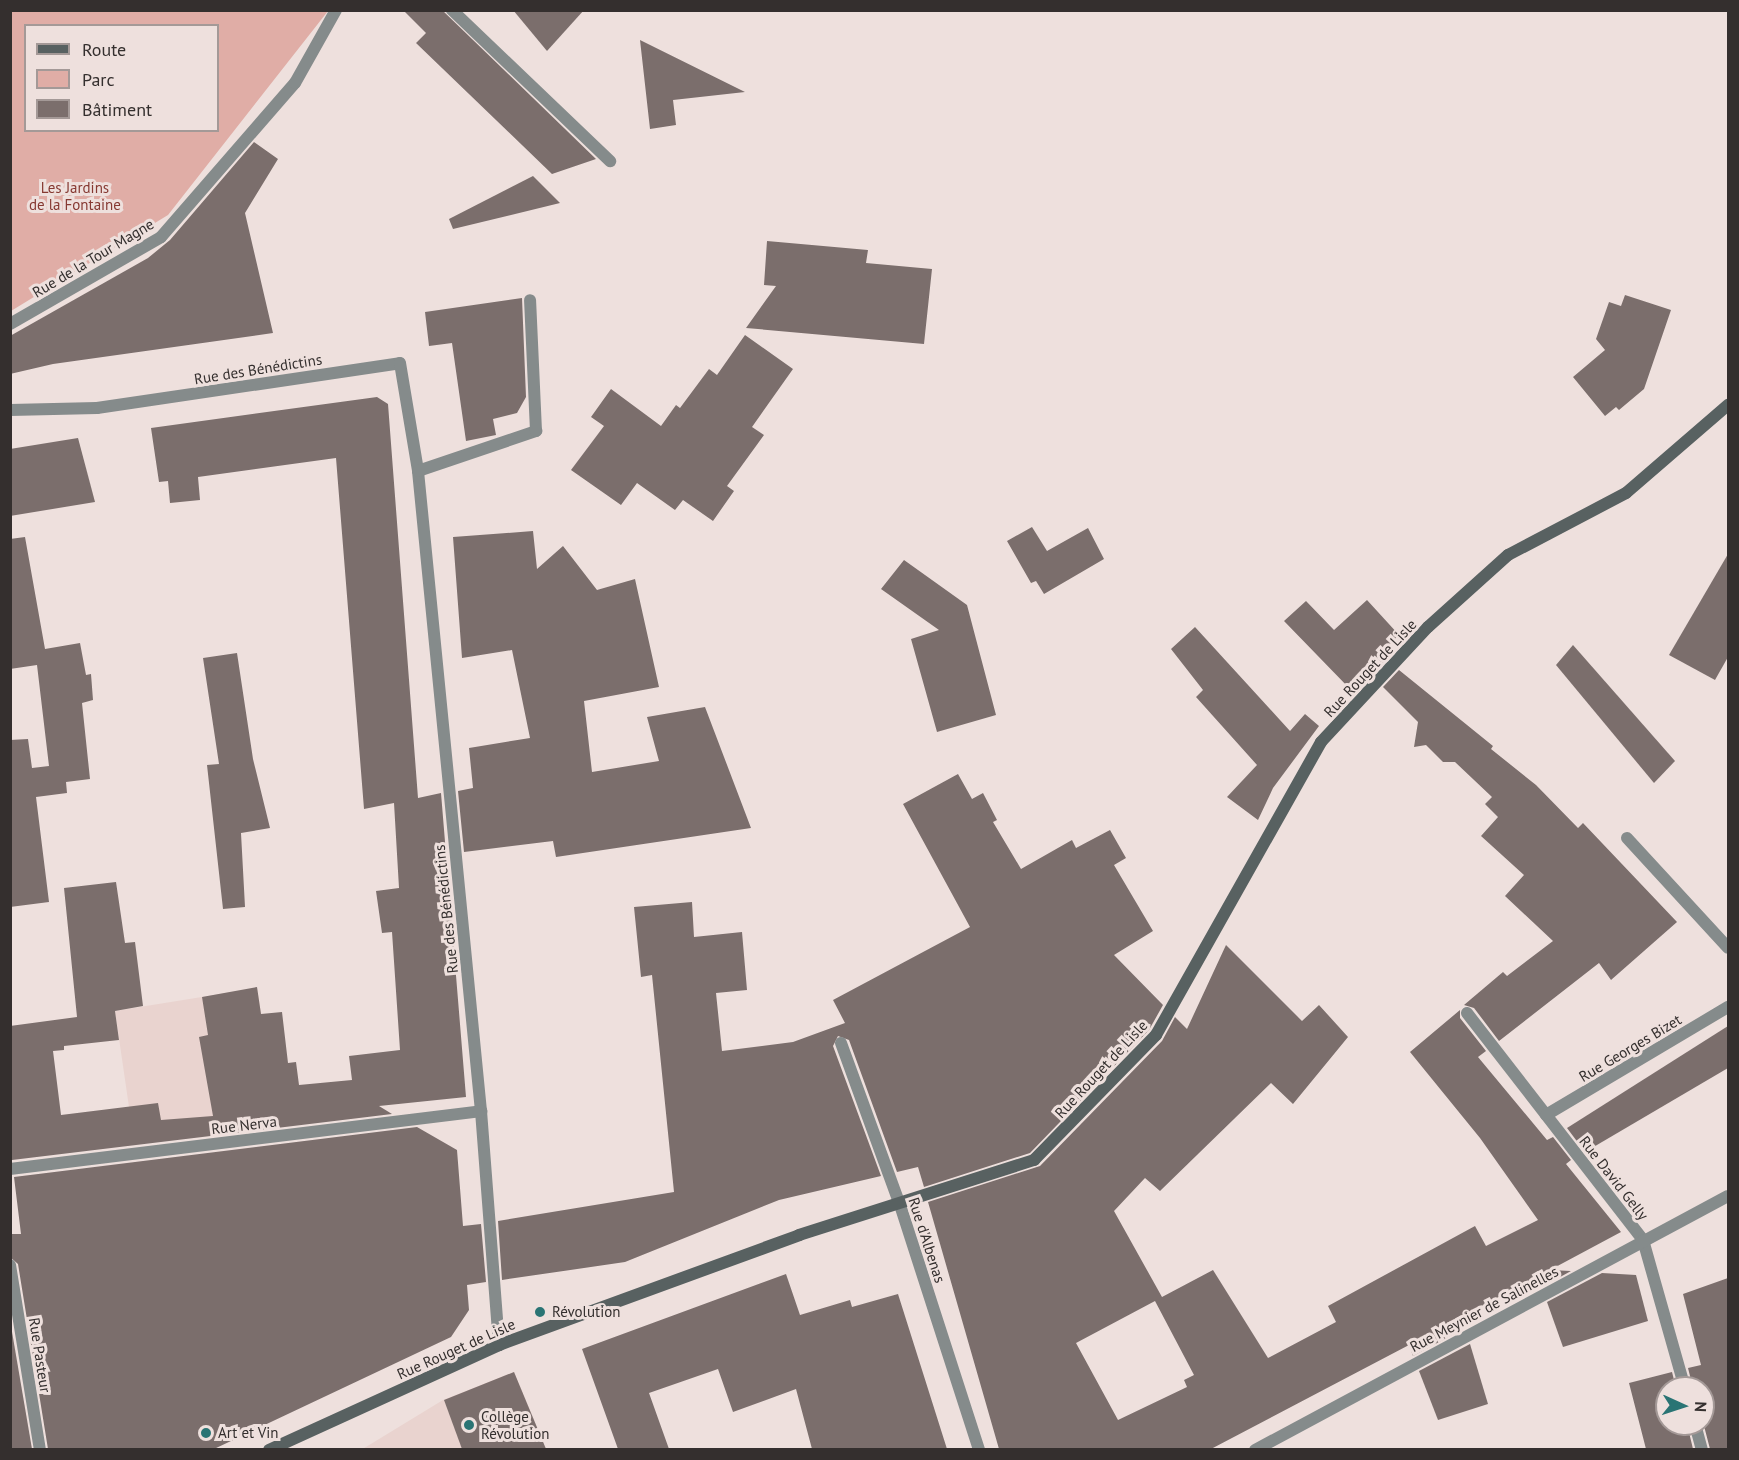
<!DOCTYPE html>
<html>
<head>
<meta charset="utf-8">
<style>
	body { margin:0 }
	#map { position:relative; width:1739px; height:1460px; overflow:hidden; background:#eee0dd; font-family:"PT Sans",sans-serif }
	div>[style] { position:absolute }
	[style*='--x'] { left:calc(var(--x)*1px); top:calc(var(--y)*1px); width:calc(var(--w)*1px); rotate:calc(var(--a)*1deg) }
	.built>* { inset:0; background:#e9d3cf }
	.green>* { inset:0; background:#e0ada6 }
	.building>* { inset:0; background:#7b6e6c }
	.street>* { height:12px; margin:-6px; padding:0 6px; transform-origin:6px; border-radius:6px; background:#858b8b }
	.secondary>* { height:12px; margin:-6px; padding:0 6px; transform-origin:6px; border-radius:6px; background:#586161 }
	.dots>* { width:16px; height:16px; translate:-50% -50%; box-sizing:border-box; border:3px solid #eee0dd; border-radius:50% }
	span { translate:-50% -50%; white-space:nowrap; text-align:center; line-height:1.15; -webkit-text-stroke:6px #eee0dd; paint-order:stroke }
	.park-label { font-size:15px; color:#863932 }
	.street-label { font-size:15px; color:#342f2e }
	.poi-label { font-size:15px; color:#342f2e }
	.left { translate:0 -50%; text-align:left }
	.frame { position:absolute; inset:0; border:12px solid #342f2e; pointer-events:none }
	.legend { position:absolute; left:24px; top:24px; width:195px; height:108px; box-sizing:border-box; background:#eee0dd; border:2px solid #a49997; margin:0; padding:8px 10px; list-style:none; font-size:18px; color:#342f2e }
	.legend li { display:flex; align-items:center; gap:12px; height:30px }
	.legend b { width:30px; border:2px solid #a49997 }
	.north { position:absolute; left:1655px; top:1376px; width:60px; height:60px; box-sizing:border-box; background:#eee0dd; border:2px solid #a49997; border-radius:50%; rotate:93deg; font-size:16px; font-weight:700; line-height:24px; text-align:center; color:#342f2e }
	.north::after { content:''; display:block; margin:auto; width:21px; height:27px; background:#2a7474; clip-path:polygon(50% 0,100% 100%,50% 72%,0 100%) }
</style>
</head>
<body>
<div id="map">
	<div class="built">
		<i style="clip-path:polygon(257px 988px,279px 1121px,121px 1140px,129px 1107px,115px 1011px)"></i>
		<i style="clip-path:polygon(514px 1372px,546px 1449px,361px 1450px,443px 1400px)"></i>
	</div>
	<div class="green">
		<i style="clip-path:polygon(evenodd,11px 10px,328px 10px,328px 11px,168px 215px,11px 311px,11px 10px,26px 26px,218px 26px,218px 130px,26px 130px,26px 26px)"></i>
	</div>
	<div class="building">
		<i style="clip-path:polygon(403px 10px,442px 10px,596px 159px,552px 174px,416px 43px,426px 33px)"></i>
		<i style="clip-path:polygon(513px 10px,584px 10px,547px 51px)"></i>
		<i style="clip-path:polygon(640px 40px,745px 92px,673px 100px,676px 125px,650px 129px)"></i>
		<i style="clip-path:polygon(254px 142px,278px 159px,245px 213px,273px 333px,53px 364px,10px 374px,10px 336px,148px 258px,170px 240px)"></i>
		<i style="clip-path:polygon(533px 176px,560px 203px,453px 229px,449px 219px)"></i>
		<i style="clip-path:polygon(767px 241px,868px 250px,866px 263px,932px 269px,924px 344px,746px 328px,776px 286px,764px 285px)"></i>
		<i style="clip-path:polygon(1625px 295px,1671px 310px,1644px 389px,1619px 410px,1616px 407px,1605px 416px,1573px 377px,1605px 350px,1596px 339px,1609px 302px,1621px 306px)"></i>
		<i style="clip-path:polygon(522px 298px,526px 397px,517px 413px,493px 419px,496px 435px,466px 441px,452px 343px,429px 346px,425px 312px)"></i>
		<i style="clip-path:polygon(745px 335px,793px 369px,752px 427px,764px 435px,727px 486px,734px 491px,713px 521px,683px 500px,675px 510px,637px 483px,621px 505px,571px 470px,604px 426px,591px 417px,611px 389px,661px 426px,676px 405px,680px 408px,709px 369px,717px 375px)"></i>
		<i style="clip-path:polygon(377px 397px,388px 404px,418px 798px,441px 793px,466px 1097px,379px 1106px,392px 1114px,12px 1160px,10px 1026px,77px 1017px,64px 888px,116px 882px,125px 943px,135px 942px,143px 1006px,115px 1011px,119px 1040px,64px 1046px,64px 1050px,53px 1051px,61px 1115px,158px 1103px,161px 1120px,213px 1116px,199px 1037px,208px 1035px,202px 997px,257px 987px,261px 1014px,282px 1012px,288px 1063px,296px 1062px,299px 1085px,352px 1080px,349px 1056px,400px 1050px,392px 932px,382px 933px,376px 891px,399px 888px,394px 803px,364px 809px,336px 458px,198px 477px,200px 500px,170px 503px,168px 481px,159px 482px,151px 428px)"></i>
		<i style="clip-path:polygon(78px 438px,95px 502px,10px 516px,10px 449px)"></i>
		<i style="clip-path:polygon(1032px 527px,1047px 551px,1088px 528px,1104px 559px,1044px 594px,1036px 581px,1031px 583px,1007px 541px)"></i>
		<i style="clip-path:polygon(533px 531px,537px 569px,563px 546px,597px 590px,635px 579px,659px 687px,584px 701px,592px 772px,659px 761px,647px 717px,705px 707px,751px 828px,556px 857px,553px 841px,464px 852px,458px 791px,473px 788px,469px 748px,530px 738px,512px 650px,462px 658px,453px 537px)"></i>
		<i style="clip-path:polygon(25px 537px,45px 649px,80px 643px,86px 675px,91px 674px,93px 700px,82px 703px,90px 779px,66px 782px,67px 793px,36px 797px,49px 902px,10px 907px,10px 740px,28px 739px,32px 768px,49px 766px,37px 665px,10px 669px,10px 539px)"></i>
		<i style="clip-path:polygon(1728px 554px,1728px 657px,1715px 680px,1669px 655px)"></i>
		<i style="clip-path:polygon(904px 560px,967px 605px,996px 715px,937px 732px,911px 639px,939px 630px,881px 589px)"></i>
		<i style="clip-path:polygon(1367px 600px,1399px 635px,1380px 654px,1386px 660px,1372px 675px,1366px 669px,1350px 689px,1284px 621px,1306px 601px,1334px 630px)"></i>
		<i style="clip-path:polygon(1195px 627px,1290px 731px,1305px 714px,1319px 726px,1273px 788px,1258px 820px,1227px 797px,1257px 765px,1196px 697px,1203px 690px,1171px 649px)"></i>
		<i style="clip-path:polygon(1573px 645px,1675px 761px,1654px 783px,1556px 665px)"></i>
		<i style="clip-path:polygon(237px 653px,253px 759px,270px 828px,241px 833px,245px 907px,223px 909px,207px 765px,219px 764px,203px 658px)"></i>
		<i style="clip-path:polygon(1399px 670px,1493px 746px,1491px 749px,1536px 785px,1578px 828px,1583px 823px,1677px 922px,1611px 980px,1599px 963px,1499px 1041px,1474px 1008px,1464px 1005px,1503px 972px,1507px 976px,1553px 941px,1505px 896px,1524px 875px,1481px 836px,1498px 817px,1485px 804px,1492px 797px,1455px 762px,1443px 762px,1426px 745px,1414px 747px,1418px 722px,1383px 687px)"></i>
		<i style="clip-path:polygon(958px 774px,972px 799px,983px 793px,997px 820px,993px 822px,1021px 869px,1072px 840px,1076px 848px,1110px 830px,1126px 858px,1114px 865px,1153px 931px,1114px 955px,1163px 1005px,1149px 1030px,1030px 1153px,924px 1187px,918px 1167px,897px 1172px,849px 1040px,838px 1036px,833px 1046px,881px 1176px,779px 1200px,625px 1262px,502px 1280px,498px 1221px,674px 1192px,652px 975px,641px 977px,634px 907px,692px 902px,694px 937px,742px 932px,747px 990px,716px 993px,722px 1051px,793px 1042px,845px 1023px,833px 1000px,970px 927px,903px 804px)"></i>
		<i style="clip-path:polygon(evenodd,1226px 945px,1302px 1021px,1319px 1005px,1348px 1037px,1293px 1104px,1271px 1083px,1160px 1191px,1145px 1178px,1114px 1211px,1162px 1297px,1213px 1270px,1268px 1358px,1336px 1322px,1328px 1306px,1475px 1226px,1486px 1246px,1538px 1220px,1480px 1138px,1410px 1052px,1460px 1010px,1460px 1018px,1486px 1051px,1478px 1057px,1547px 1140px,1553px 1137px,1571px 1160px,1566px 1164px,1621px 1232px,1550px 1270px,1571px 1271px,1542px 1287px,1538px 1276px,1461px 1317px,1465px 1328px,1413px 1356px,1409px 1345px,1211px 1449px,999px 1449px,928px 1202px,1040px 1166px,1162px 1041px,1175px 1017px,1187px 1029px,1226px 945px,1155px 1301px,1194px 1375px,1184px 1380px,1187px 1387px,1118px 1420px,1076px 1343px,1155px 1301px)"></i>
		<i style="clip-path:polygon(1728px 1026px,1728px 1068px,1585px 1152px,1567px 1128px)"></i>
		<i style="clip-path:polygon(417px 1127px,457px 1150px,463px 1226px,481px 1224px,486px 1282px,467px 1285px,469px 1310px,451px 1337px,214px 1449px,48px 1449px,18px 1264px,10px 1257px,10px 1234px,21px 1234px,14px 1177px)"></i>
		<i style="clip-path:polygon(1602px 1273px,1636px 1275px,1648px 1321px,1563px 1347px,1547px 1302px)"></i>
		<i style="clip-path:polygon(786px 1274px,800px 1315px,850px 1300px,852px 1307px,898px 1294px,947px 1449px,812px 1449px,796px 1389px,733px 1412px,718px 1369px,649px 1393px,669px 1449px,618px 1449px,582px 1349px)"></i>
		<i style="clip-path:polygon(1728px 1278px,1728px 1449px,1710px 1449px,1703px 1422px,1703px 1388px,1693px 1388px,1688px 1368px,1701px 1365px,1683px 1294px)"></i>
		<i style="clip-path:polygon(10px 1320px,32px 1449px,10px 1449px)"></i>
		<i style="clip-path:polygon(1470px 1344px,1488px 1404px,1438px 1420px,1419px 1371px)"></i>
		<i style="clip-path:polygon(514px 1372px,546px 1449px,462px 1449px,444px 1400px)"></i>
		<i style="clip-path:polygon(1672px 1372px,1676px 1388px,1667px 1388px,1667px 1424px,1687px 1424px,1693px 1449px,1646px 1449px,1629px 1383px)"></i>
	</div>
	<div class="street">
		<i style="--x:452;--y:10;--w:219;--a:43.7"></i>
		<i style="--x:10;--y:324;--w:174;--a:-29.9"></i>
		<i style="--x:161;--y:237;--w:204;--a:-49"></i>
		<i style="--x:295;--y:83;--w:84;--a:-60.7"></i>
		<i style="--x:10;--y:410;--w:87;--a:-1.3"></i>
		<i style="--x:97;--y:408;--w:306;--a:-8.4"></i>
		<i style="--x:400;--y:363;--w:109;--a:80.5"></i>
		<i style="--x:418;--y:471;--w:643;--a:84.38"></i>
		<i style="--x:481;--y:1111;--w:235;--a:85.6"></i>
		<i style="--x:418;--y:471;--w:125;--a:-18.7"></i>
		<i style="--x:536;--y:431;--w:131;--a:-92.6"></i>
		<i style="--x:1627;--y:838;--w:149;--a:47.4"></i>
		<i style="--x:1467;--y:1013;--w:287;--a:52.2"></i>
		<i style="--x:1643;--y:1240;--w:154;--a:74.2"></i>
		<i style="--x:841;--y:1043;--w:172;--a:70"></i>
		<i style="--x:900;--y:1205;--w:257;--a:72.1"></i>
		<i style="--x:1546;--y:1115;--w:212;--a:-30.7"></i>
		<i style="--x:10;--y:1169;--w:475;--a:-7"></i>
		<i style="--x:10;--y:1265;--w:187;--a:80.8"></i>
		<i style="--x:1695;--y:1424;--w:27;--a:75"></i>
		<i style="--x:1255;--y:1450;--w:537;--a:-28.24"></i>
	</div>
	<div class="secondary">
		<i style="--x:269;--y:1450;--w:253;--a:-24.5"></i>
		<i style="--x:499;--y:1345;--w:320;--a:-20.1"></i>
		<i style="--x:799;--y:1235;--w:247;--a:-17.7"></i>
		<i style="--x:1034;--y:1160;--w:175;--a:-45.7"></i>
		<i style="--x:1156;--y:1035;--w:336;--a:-60.6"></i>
		<i style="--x:1321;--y:742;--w:157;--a:-47.1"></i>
		<i style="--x:1428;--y:627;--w:108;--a:-42"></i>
		<i style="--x:1508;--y:555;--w:133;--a:-27.7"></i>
		<i style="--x:1626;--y:493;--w:135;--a:-40.8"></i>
	</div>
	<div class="dots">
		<i style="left:540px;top:1312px;background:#2a7474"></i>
		<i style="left:469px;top:1425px;background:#2a7474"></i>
		<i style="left:206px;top:1433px;background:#2a7474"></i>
	</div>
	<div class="park-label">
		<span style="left:75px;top:196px">Les Jardins<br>de la Fontaine</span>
	</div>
	<div class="street-label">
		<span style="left:93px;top:258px;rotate:-31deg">Rue de la Tour Magne</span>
		<span style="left:258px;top:369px;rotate:-9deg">Rue des Bénédictins</span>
		<span style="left:1370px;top:668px;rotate:-47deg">Rue Rouget de Lisle</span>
		<span style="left:446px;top:909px;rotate:-96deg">Rue des Bénédictins</span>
		<span style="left:1630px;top:1048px;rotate:-31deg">Rue Georges Bizet</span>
		<span style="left:1101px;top:1069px;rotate:-47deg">Rue Rouget de Lisle</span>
		<span style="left:244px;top:1125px;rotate:-7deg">Rue Nerva</span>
		<span style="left:1614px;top:1178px;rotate:52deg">Rue David Gelly</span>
		<span style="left:927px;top:1240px;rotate:72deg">Rue d'Albenas</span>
		<span style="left:1484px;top:1309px;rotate:-28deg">Rue Meynier de Salinelles</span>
		<span style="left:456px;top:1349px;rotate:-24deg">Rue Rouget de Lisle</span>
		<span style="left:40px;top:1355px;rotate:81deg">Rue Pasteur</span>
	</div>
	<div class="poi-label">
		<span class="left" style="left:552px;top:1312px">Révolution</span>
		<span class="left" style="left:481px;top:1425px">Collège<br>Révolution</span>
		<span class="left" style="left:218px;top:1433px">Art et Vin</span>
	</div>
	<div class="frame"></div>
	<ul class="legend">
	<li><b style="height:8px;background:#586161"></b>Route</li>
	<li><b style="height:16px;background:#e0ada6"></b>Parc</li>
	<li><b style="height:16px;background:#7b6e6c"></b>Bâtiment</li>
	</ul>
	<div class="north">N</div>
</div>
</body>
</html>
